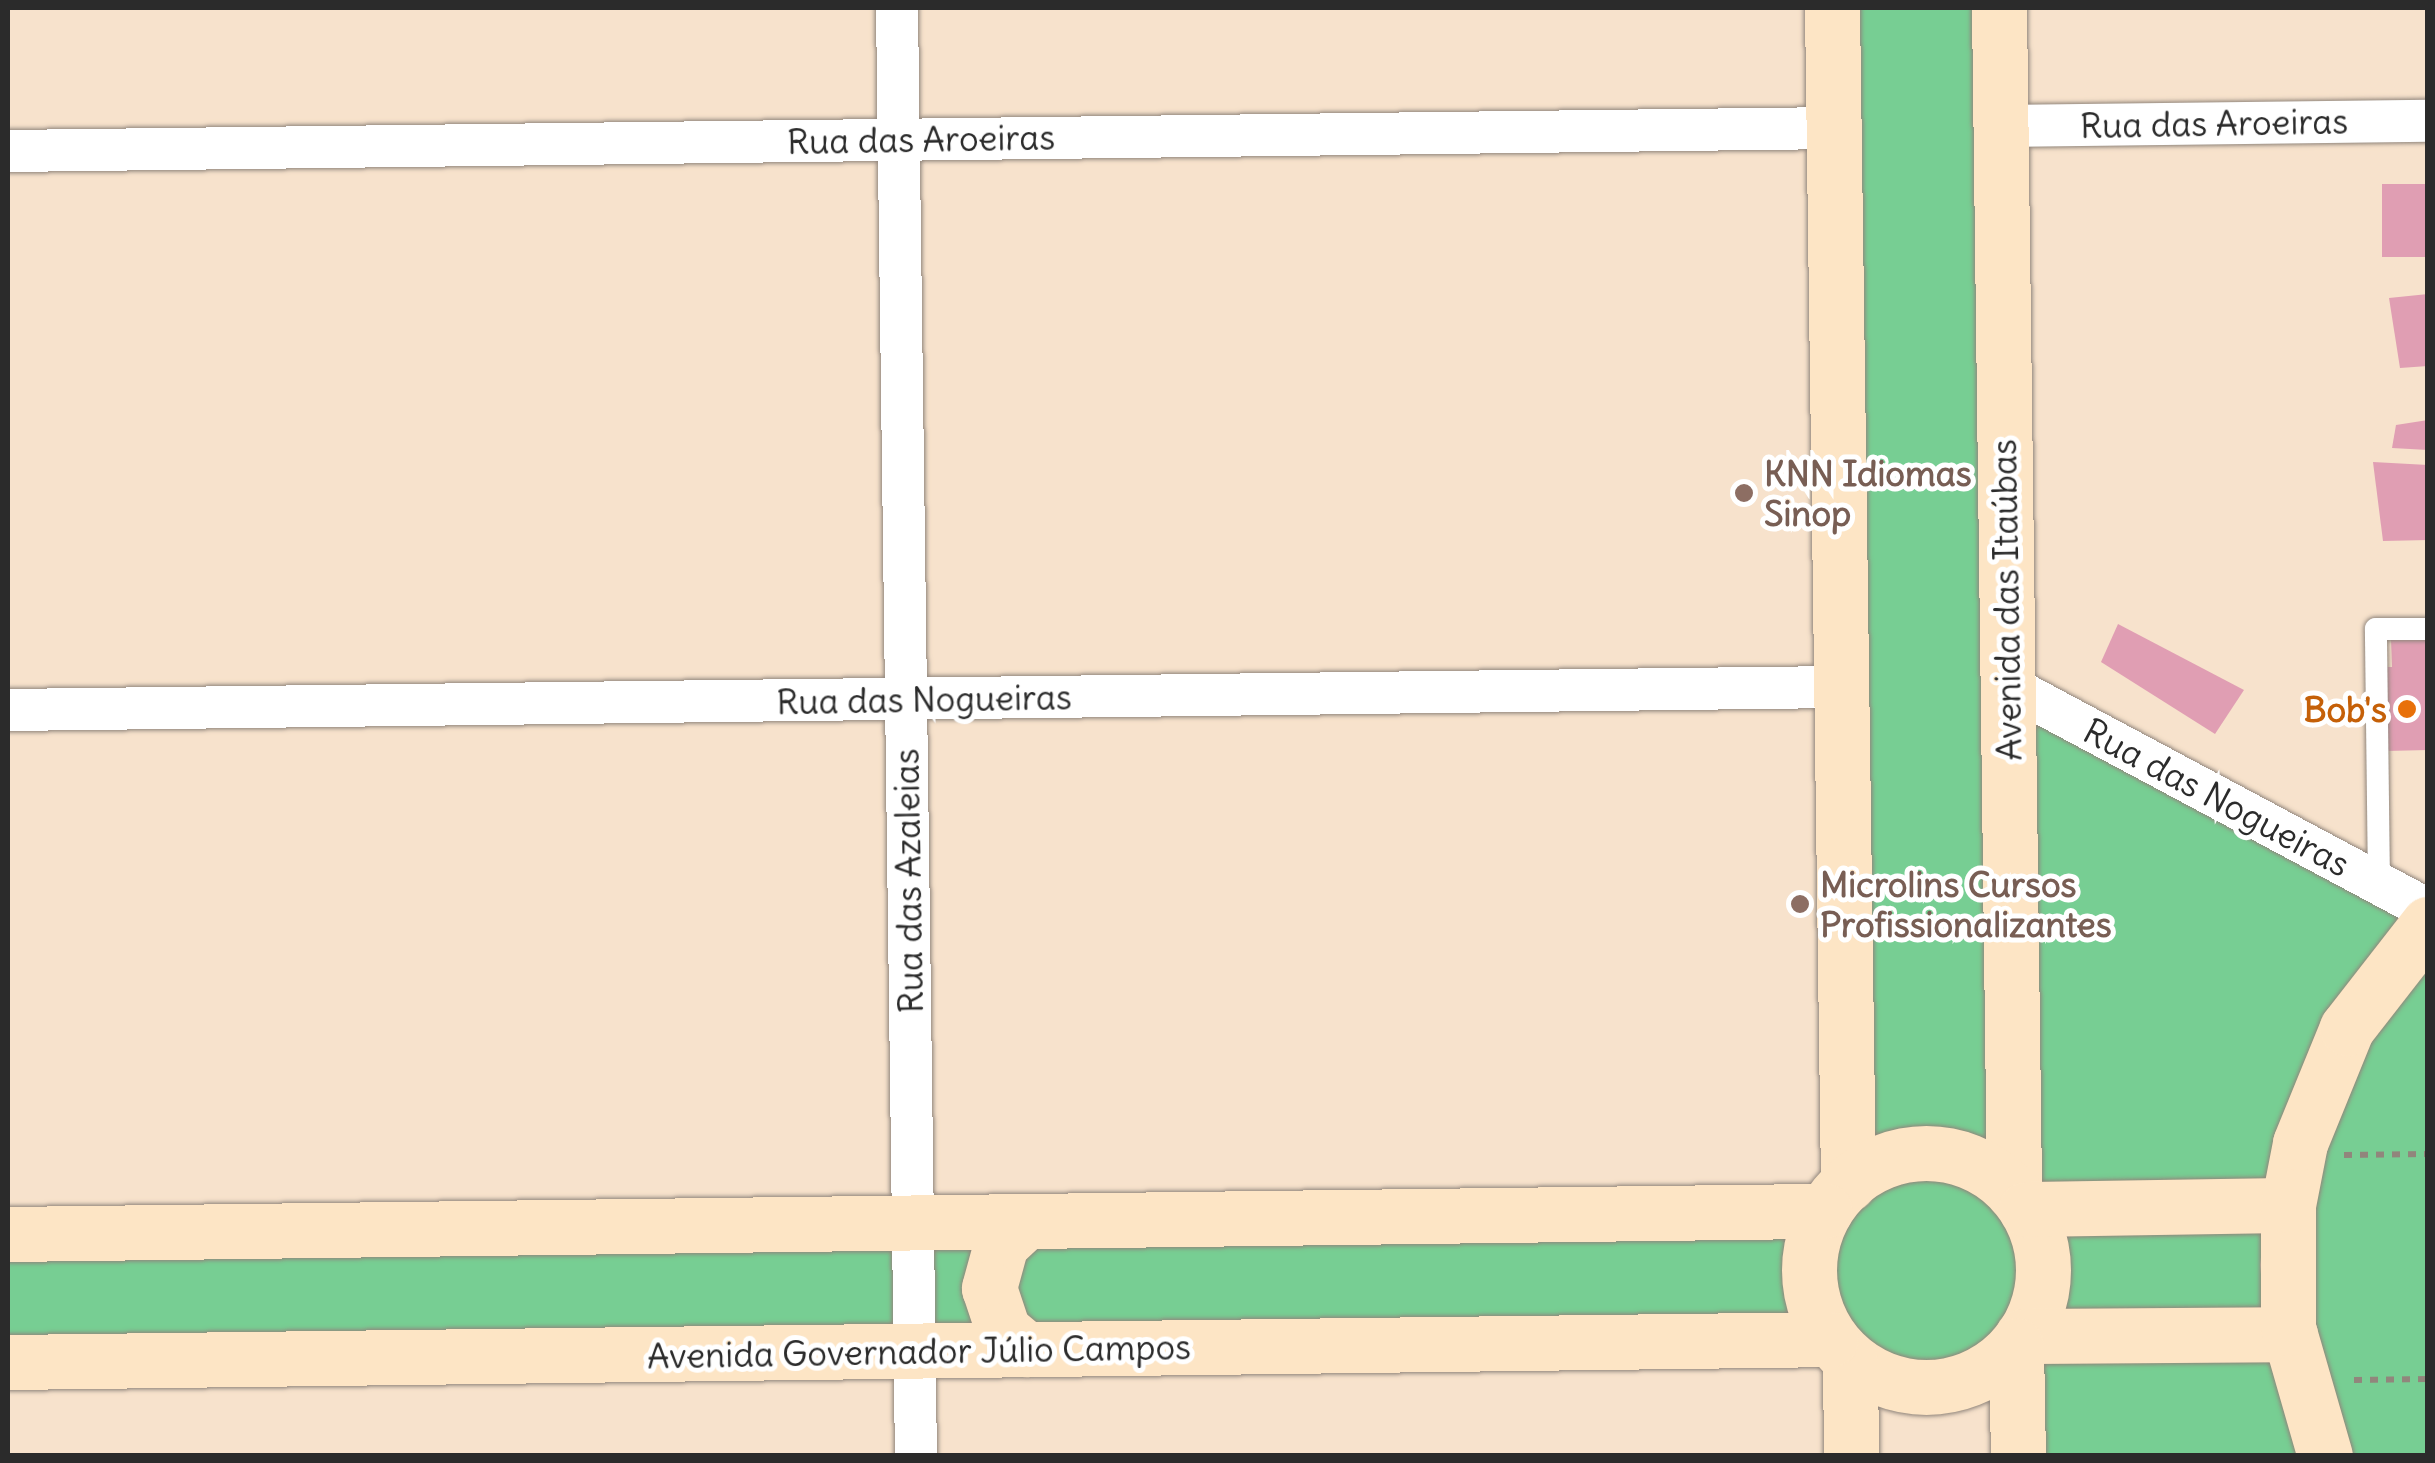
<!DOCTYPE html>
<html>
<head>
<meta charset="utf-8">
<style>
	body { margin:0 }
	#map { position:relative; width:2435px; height:1463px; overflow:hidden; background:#f7e2cc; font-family:Delius,sans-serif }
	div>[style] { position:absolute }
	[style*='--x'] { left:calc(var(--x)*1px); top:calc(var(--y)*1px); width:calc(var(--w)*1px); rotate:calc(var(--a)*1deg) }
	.green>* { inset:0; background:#77ce93 }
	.round { border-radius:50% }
	.building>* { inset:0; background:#e09eb3; transform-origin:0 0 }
	.path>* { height:6px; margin-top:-3px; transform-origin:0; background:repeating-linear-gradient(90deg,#91867c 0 8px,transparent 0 16px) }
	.roads { filter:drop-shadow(0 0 2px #91867c) drop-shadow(0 0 2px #91867c) }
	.lane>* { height:22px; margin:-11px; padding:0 11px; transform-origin:11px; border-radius:11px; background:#fff }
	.street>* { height:42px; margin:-21px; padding:0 21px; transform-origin:21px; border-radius:21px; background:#fff }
	.secondary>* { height:55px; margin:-27.5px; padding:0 27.5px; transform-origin:27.5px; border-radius:27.5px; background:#fde5c5 }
	.secondary>.ring { margin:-27.5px; padding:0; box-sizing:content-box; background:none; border:55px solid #fde5c5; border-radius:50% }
	.dots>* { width:28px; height:28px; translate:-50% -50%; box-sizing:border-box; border:5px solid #fff; border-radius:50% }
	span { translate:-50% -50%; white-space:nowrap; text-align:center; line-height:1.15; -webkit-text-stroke:10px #fff; paint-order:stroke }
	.street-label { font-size:35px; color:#2b2b2b }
	.education-label { font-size:35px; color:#785e54; font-weight:700 }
	.left { translate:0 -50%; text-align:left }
	.food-label { font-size:35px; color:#c56008; font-weight:700 }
	.right { translate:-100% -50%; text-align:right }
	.frame { position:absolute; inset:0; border:10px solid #2b2b2b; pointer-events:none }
</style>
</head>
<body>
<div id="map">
	<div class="green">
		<i style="clip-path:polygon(1857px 8px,1975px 8px,1990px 1144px,1946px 1131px,1871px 1141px)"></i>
		<i style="clip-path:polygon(2031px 714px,2404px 914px,2326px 1017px,2276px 1140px,2260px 1265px,2270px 1358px,2299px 1455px,2041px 1455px,2040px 1360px,2060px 1312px,2068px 1256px,2038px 1184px)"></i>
		<i style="clip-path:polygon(2427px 959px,2427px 1455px,2351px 1456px,2312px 1328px,2308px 1268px,2322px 1151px,2367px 1040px)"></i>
		<i class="round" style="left:1833px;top:1178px;width:186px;height:186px"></i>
		<i style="clip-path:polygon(1790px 1235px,1784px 1280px,1793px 1316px,8px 1338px,8px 1258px)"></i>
	</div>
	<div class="building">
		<i style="left:2428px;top:184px;width:73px;height:46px;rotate:90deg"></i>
		<i style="clip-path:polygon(2428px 294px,2428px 366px,2400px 368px,2389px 298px)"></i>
		<i style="clip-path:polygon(2428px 420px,2428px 450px,2392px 448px,2396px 425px)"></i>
		<i style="clip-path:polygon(2373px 462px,2428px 465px,2428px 540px,2383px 541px)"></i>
		<i style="clip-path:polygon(2118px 624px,2244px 690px,2215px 734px,2101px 662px)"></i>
		<i style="clip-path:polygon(2428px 638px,2428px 750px,2386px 751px,2385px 667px,2392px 667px,2391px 639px)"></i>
	</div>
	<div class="path">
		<i style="--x:2344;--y:1155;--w:84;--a:-0.7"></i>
		<i style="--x:2354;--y:1380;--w:74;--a:-0.8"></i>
	</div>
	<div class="roads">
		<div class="lane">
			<i style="--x:2379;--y:884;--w:255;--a:-90.7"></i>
			<i style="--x:2376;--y:629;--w:52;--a:0"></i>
		</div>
		<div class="street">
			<i style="--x:897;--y:8;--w:1448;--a:89.25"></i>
			<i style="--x:2001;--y:126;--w:427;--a:-0.7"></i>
			<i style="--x:8;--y:151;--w:1826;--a:-0.72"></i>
			<i style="--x:2007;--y:685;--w:477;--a:28.1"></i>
			<i style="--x:8;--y:710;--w:1833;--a:-0.72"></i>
		</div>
		<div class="secondary">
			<i style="--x:1832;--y:8;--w:1176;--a:89.22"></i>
			<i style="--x:1999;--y:8;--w:1185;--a:89.27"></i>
			<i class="ring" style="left:1809px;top:1153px;width:179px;height:179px"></i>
			<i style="--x:2026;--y:1209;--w:262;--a:-0.9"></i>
			<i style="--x:1025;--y:1222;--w:33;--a:137"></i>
			<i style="--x:1001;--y:1244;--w:46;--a:105.3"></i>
			<i style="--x:989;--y:1288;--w:44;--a:71.6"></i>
			<i style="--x:1003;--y:1330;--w:30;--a:40"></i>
			<i style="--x:8;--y:1234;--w:1817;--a:-0.73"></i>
			<i style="--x:2022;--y:1336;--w:268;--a:-0.4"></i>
			<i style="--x:2016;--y:1345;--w:111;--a:89"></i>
			<i style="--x:1850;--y:1360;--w:96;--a:89.4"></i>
			<i style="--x:8;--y:1362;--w:1823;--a:-0.72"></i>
			<i style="--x:2325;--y:1456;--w:133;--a:-106.1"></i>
			<i style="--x:2288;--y:1328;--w:123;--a:-90"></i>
			<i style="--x:2288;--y:1205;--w:63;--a:-79"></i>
			<i style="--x:2300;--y:1143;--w:124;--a:-67.8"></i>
			<i style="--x:2347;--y:1028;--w:132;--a:-52.1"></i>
		</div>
	</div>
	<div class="dots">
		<i style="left:1744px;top:493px;background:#8d6e63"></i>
		<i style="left:2407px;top:709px;background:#e8710a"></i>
		<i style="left:1800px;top:904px;background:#8d6e63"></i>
	</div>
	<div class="street-label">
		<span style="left:2214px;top:123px;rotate:-1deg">Rua das Aroeiras</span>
		<span style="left:921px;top:139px;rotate:-1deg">Rua das Aroeiras</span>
		<span style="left:2006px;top:600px;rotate:-91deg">Avenida das Itaúbas</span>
		<span style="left:924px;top:699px;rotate:-1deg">Rua das Nogueiras</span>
		<span style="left:2217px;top:797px;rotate:28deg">Rua das Nogueiras</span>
		<span style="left:908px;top:881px;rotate:-91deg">Rua das Azaleias</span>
		<span style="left:919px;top:1351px;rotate:-1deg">Avenida Governador Júlio Campos</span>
	</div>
	<div class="education-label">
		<span class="left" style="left:1764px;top:493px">KNN Idiomas<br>Sinop</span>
		<span class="left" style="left:1820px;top:904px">Microlins Cursos<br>Profissionalizantes</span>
	</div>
	<div class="food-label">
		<span class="right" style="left:2387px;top:709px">Bob's</span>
	</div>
	<div class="frame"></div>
</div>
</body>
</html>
